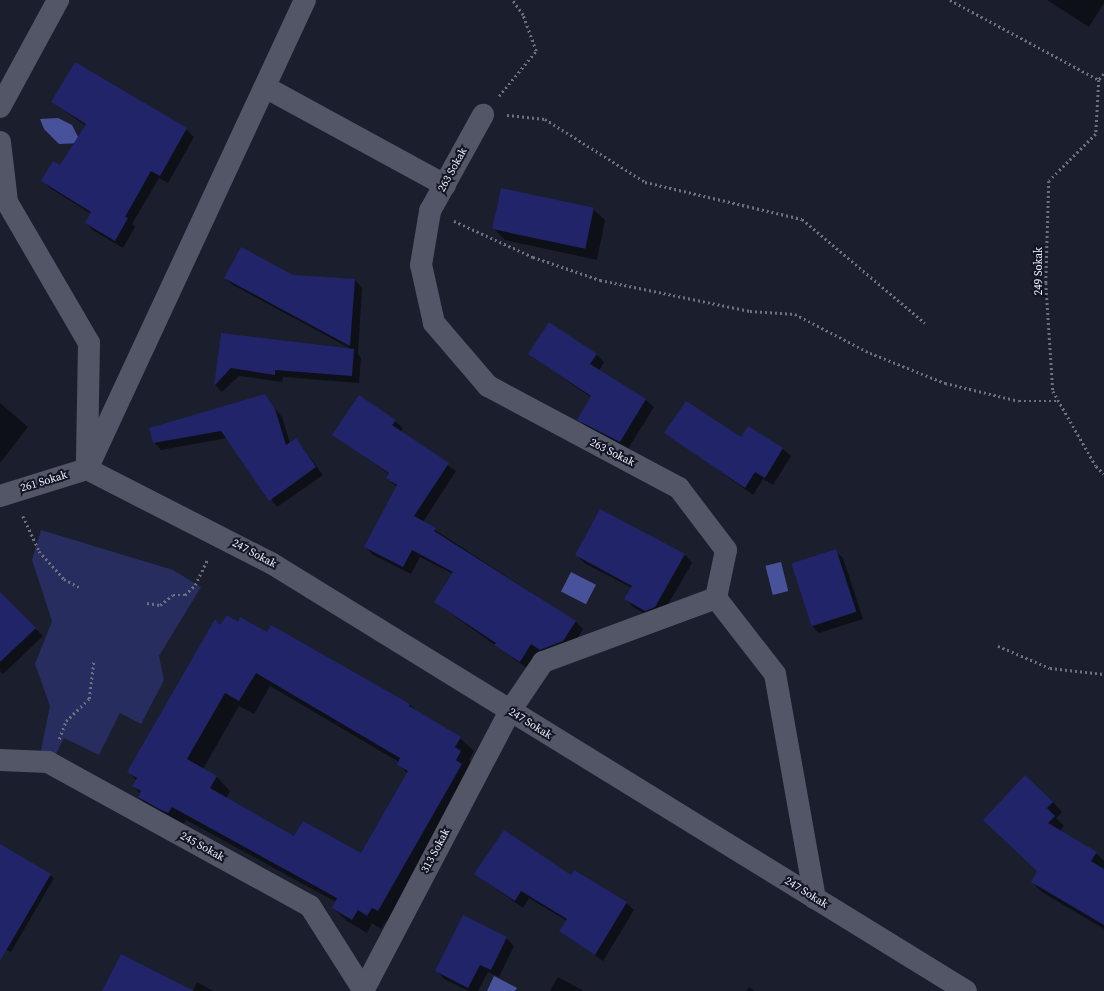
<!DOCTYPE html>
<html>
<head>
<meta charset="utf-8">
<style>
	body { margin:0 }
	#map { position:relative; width:1104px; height:991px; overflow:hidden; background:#1b1e2d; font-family:"Source Serif 4",serif }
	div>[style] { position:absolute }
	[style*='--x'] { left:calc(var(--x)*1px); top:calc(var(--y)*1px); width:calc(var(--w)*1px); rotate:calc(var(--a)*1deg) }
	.green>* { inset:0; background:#272d5e }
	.water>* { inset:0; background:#48529a; transform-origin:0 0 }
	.shadow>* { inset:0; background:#0007 }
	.building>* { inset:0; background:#212468; transform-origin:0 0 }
	.path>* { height:2.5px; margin-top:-1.25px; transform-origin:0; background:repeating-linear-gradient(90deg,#6d707d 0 2px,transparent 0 5px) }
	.minor>* { height:22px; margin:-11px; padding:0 11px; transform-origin:11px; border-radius:11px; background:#525667 }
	span { translate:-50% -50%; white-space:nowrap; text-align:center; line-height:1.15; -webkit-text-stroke:4px #121523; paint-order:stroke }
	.street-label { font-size:11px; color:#f0f3fd }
</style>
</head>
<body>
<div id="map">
	<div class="green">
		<i style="clip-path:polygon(41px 530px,173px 570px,201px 587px,159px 656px,164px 680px,141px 724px,120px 713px,99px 755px,64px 738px,52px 762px,40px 755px,50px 706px,35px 664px,52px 621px,32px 560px)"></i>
	</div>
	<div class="water">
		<i style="clip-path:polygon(58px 118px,72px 125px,81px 143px,59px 144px,44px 129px,40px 119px)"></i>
		<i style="left:781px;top:562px;width:30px;height:16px;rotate:76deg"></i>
		<i style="left:571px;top:572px;width:28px;height:22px;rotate:27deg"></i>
		<i style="clip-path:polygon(494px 976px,517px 988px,515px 991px,487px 991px)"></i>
	</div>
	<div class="shadow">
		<i style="clip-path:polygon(1047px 0,1104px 0,1104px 3px,1089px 27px)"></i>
		<i style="clip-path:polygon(75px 64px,186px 129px,194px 137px,168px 183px,159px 178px,132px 224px,135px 227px,123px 248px,94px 231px,86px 223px,91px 214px,50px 188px,42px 180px,61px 167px,86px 126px,52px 102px)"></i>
		<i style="clip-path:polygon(593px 209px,605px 220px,597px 260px,505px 240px,494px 229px)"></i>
		<i style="clip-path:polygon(293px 276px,355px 280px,362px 288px,358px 354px,361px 358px,359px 383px,283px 377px,282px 382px,239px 376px,222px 392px,215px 385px,221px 334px,353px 350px,233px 285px,225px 278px)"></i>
		<i style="clip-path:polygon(549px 323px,597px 355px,604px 362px,599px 371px,646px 400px,654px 407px,628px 449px,586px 427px,579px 419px,592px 398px,529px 354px)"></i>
		<i style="clip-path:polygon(264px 395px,282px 417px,290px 443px,296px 439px,323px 475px,277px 507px,227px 438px,161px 450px,154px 442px)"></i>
		<i style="clip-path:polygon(0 403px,28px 427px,0 463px)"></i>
		<i style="clip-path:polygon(395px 421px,403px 428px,401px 432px,456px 471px,423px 522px,576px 622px,583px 629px,571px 649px,548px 657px,539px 651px,528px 669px,435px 602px,453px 574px,420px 557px,411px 574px,373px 555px,365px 547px,397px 487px,387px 478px,389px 474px,334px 435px)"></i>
		<i style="clip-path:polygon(748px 428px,783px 449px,791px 456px,773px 485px,763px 479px,753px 495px,666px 432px,742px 439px)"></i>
		<i style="clip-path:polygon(600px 510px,685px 555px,692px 563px,662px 615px,653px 618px,633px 607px,626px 599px,632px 588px,584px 563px,577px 555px)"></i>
		<i style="clip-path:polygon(835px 551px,843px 558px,863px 619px,819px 633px,812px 626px)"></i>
		<i style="clip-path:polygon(0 594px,43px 636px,3px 674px,0 671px)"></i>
		<i style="clip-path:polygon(evenodd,238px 623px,267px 634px,410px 704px,418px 713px,460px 738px,474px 751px,469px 760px,474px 766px,392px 924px,386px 921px,381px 929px,372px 923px,367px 933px,347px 921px,333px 908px,336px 902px,186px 820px,182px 826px,153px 811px,139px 797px,141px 794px,133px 786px,136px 780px,129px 772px,221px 627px,238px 623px,270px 686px,399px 762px,398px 764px,408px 774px,361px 854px,294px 837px,226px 799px,230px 791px,217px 777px,203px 769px,239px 706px,254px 714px,270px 686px)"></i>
		<i style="clip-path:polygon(1053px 802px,1062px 812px,1056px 818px,1064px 826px,1060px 831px,1096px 853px,1104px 861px,1104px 929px,1042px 892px,1032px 882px,1039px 871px,994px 829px)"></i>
		<i style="clip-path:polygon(0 845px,54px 878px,11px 952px,0 946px)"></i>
		<i style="clip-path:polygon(475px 874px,571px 876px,626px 903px,634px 910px,603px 961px,561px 931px,567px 921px,529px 898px,523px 908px)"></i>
		<i style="clip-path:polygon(506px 938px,514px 946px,499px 977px,488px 972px,478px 991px,469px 991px,444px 979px,437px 971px)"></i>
		<i style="clip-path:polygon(558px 977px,584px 991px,550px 991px)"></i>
		<i style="clip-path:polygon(197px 982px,213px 991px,193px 991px)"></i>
		<i style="clip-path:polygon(749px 987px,755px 991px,746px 991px)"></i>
	</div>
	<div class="building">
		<i style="clip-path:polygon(75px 62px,187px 128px,160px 176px,151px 171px,125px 217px,128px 218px,115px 241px,85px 223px,91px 212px,41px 181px,53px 161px,60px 165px,86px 124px,51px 102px)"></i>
		<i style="left:501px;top:188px;width:95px;height:42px;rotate:12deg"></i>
		<i style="clip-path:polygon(241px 247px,293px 275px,355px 279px,350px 346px,224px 278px)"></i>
		<i style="clip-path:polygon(549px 322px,597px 354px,590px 364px,646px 399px,620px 442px,577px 420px,591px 396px,528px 354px)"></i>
		<i style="clip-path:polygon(221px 333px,354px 349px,352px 376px,275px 370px,275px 375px,231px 368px,214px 386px)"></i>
		<i style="clip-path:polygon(265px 394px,275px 409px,286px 445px,296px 438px,316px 467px,269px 501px,221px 431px,153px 443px,149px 428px)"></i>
		<i style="clip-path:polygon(359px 395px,396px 420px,392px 425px,449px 463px,414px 516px,436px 528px,434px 531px,576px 621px,563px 641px,540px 650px,531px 644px,520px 662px,494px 645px,496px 643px,434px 602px,453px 572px,412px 550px,403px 567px,364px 547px,397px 485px,386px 478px,389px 473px,332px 435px)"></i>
		<i style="clip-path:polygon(686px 401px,741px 437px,748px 426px,783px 448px,765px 478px,755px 472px,745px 488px,664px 433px)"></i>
		<i style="clip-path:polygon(600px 509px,685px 554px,655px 607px,645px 611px,624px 599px,632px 586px,575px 555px)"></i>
		<i style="left:836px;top:549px;width:66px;height:47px;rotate:72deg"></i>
		<i style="clip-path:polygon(0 592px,36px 628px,0 662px)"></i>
		<i style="clip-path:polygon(evenodd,227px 615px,238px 622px,240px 617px,267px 632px,271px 625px,410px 704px,409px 706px,461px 737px,455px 747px,461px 751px,456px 760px,462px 764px,378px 911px,372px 908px,367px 916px,358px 910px,352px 920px,332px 908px,337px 898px,172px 807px,168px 813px,157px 808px,138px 797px,141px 791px,132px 786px,137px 778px,127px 772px,215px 619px,220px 625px,227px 615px,256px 673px,400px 758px,397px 765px,408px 771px,361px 853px,303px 821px,294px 836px,210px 788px,217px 776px,187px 759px,225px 693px,239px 701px,256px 673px)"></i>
		<i style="clip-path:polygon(1025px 775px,1053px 802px,1047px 808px,1055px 816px,1048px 823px,1097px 852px,1091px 861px,1104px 869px,1104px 925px,1031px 882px,1037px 871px,983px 820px)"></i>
		<i style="clip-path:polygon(504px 830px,571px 875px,574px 870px,627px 902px,595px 955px,559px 931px,567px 919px,521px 891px,515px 901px,474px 874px)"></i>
		<i style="clip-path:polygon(0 844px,51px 874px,0 961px)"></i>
		<i style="clip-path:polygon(463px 915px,507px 937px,491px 970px,480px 965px,468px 988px,435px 971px)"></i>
		<i style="clip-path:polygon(121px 954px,194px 991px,102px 991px)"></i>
	</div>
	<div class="path">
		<i style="--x:950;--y:0;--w:169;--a:28.2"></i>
		<i style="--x:1104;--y:74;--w:8;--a:130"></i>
		<i style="--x:1099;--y:80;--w:54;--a:93.2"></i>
		<i style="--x:1096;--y:134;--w:66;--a:135"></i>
		<i style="--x:1049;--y:181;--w:102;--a:91.7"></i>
		<i style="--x:1046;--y:283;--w:108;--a:86.3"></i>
		<i style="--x:1053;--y:391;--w:86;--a:60.2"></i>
		<i style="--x:1096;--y:466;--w:11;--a:45"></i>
		<i style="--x:499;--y:96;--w:58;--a:-50.6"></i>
		<i style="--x:536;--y:51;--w:38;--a:-110"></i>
		<i style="--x:523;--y:15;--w:19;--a:-126"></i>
		<i style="--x:507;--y:115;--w:38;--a:6"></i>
		<i style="--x:545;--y:119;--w:118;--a:32.2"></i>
		<i style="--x:645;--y:182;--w:161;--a:13.3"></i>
		<i style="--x:802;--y:219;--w:161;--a:40.2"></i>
		<i style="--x:454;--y:221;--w:87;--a:24.5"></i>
		<i style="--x:533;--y:257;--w:71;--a:18.9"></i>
		<i style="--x:600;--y:280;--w:153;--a:11.7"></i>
		<i style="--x:750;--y:311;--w:45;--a:3.8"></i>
		<i style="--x:795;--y:314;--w:85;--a:27.5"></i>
		<i style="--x:870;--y:353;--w:81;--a:21.8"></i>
		<i style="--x:945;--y:383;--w:76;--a:13.7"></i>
		<i style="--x:1019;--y:401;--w:40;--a:0"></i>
		<i style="--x:23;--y:516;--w:38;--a:65"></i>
		<i style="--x:39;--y:551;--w:38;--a:48"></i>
		<i style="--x:64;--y:579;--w:17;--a:28"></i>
		<i style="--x:147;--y:603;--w:13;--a:9"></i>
		<i style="--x:160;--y:605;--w:16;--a:-38"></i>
		<i style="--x:173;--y:595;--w:12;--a:0"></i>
		<i style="--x:185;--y:595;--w:14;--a:-45"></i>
		<i style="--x:195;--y:585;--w:28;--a:-64"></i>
		<i style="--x:998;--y:646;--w:56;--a:22.9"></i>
		<i style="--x:1050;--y:668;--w:54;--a:6.3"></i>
		<i style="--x:59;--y:739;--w:19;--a:-69"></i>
		<i style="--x:66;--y:721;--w:32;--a:-44"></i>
		<i style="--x:89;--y:699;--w:38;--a:-83"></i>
	</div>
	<div class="minor">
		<i style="--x:265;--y:87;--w:205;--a:28.6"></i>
		<i style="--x:0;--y:107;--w:122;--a:-61.5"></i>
		<i style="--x:0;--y:142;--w:60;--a:83.3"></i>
		<i style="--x:7;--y:202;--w:163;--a:59.8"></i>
		<i style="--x:89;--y:343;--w:119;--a:91"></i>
		<i style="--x:87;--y:469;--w:207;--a:27.1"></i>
		<i style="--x:271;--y:563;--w:816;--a:31.63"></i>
		<i style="--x:87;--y:469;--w:517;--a:-65.07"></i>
		<i style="--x:0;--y:496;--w:91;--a:-17.2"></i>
		<i style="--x:716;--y:598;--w:96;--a:52.2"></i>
		<i style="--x:775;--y:674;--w:228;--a:79.9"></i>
		<i style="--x:0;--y:760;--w:48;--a:2.4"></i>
		<i style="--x:48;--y:762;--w:299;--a:28.8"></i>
		<i style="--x:310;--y:906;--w:101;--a:57.6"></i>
		<i style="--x:363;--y:991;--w:316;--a:-62.3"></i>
		<i style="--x:510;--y:711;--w:59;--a:-56"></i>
		<i style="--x:543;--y:662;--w:184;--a:-20.3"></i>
		<i style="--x:716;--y:598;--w:49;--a:-78.2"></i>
		<i style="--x:726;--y:550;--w:78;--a:-127.2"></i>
		<i style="--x:679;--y:488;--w:217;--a:-151.9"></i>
		<i style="--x:488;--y:386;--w:83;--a:-130.6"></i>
		<i style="--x:434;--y:323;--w:59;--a:-102.6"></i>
		<i style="--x:421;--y:265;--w:55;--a:-80.5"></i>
		<i style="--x:430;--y:211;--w:110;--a:-61.1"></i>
	</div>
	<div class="street-label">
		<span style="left:453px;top:170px;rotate:-61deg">263 Sokak</span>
		<span style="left:1039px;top:271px;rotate:-90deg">249 Sokak</span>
		<span style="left:612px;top:453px;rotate:27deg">263 Sokak</span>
		<span style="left:44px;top:482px;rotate:-17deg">261 Sokak</span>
		<span style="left:254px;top:554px;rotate:28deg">247 Sokak</span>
		<span style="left:530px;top:724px;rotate:32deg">247 Sokak</span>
		<span style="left:202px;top:847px;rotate:29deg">245 Sokak</span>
		<span style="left:436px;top:851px;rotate:-62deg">313 Sokak</span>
		<span style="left:806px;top:893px;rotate:32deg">247 Sokak</span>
	</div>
</div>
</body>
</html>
